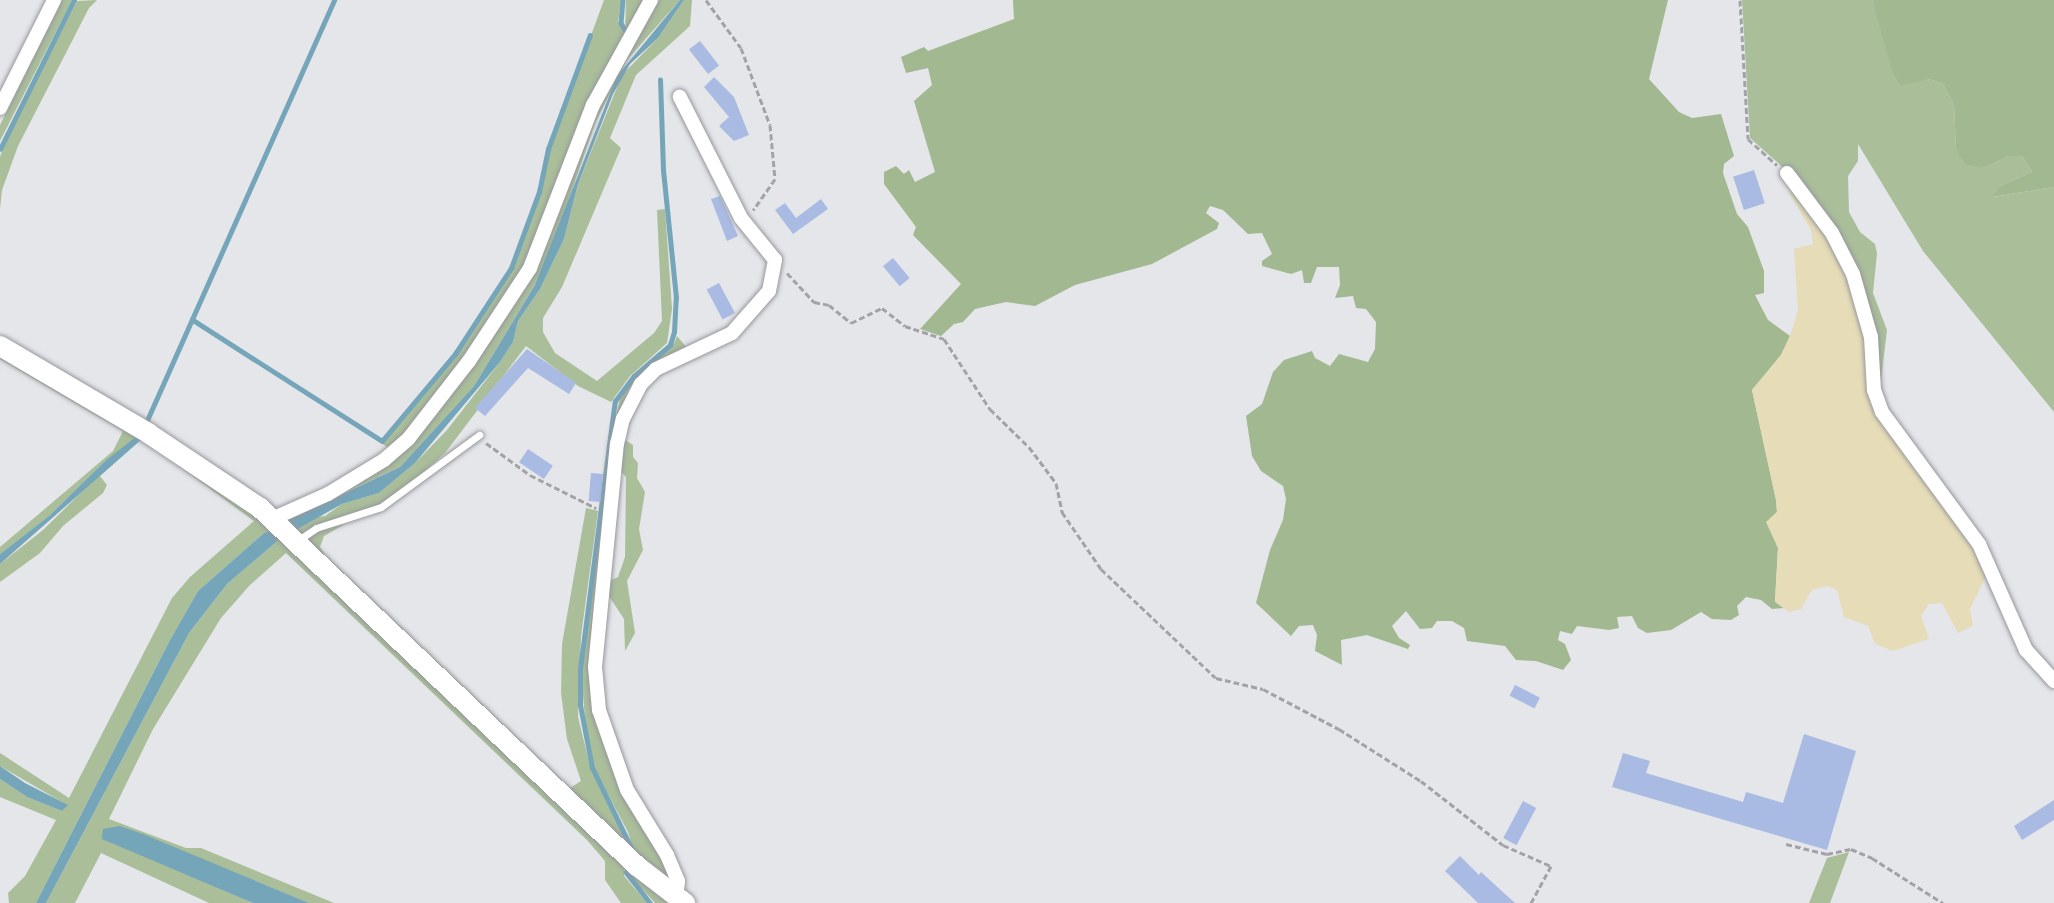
<!DOCTYPE html>
<html>
<head>
<meta charset="utf-8">
<style>
	body { margin:0 }
	#map { position:relative; width:2054px; height:903px; overflow:hidden; background:#e4e6ea; font-family:"Source Serif 4",serif }
	div>[style] { position:absolute }
	[style*='--x'] { left:calc(var(--x)*1px); top:calc(var(--y)*1px); width:calc(var(--w)*1px); rotate:calc(var(--a)*1deg) }
	.green>* { inset:0; background:#aabe9a }
	.forest>* { inset:0; background:#a2b890 }
	.sand>* { inset:0; background:#e6dcb7 }
	.water>* { inset:0; background:#74a5b9 }
	.stream>* { height:4.5px; margin:-2.25px; padding:0 2.25px; transform-origin:2.25px; border-radius:2.25px; background:#74a5b9 }
	.building>* { inset:0; background:#a9bbe3; transform-origin:0 0 }
	.path>* { height:3px; margin-top:-1.5px; transform-origin:0; background:repeating-linear-gradient(90deg,#a1a3a6 0 6px,transparent 0 9px) }
	.roads { filter:drop-shadow(0 0 2px #96989c) drop-shadow(0 0 2px #96989c) }
	.lane>* { height:7px; margin:-3.5px; padding:0 3.5px; transform-origin:3.5px; border-radius:3.5px; background:#fff }
	.street>* { height:14px; margin:-7px; padding:0 7px; transform-origin:7px; border-radius:7px; background:#fff }
	.secondary>* { height:20px; margin:-10px; padding:0 10px; transform-origin:10px; border-radius:10px; background:#fff }
	span { translate:-50% -50%; white-space:nowrap; text-align:center; line-height:1.15; -webkit-text-stroke:4.5px #e4e6ea; paint-order:stroke }
</style>
</head>
<body>
<div id="map">
	<div class="green">
		<i style="clip-path:polygon(62px 0,72px 0,0 141px,0 125px)"></i>
		<i style="clip-path:polygon(97px 0,89px 8px,18px 146px,2px 190px,0 209px,0 157px,5px 142px,77px 1px)"></i>
		<i style="clip-path:polygon(604px 0,621px 0,618px 22px,625px 35px,626px 0,649px 0,629px 34px,533px 254px,446px 387px,392px 450px,381px 443px,458px 353px,513px 267px,540px 192px,550px 147px)"></i>
		<i style="clip-path:polygon(656px 0,680px 0,627px 60px,595px 123px,555px 240px,535px 285px,474px 386px,400px 467px,286px 520px,325px 516px,342px 504px,379px 493px,415px 463px,447px 430px,500px 362px,513px 342px,518px 321px,540px 289px,564px 239px,578px 184px,622px 75px,658px 38px,684px 0,692px 0,690px 26px,636px 75px,610px 138px,621px 148px,562px 287px,543px 318px,543px 332px,555px 353px,597px 381px,654px 333px,662px 321px,657px 210px,665px 209px,672px 309px,667px 343px,630px 376px,611px 402px,578px 386px,526px 346px,445px 453px,400px 493px,384px 503px,301px 535px,283px 518px,379px 467px,499px 323px,594px 111px)"></i>
		<i style="clip-path:polygon(1742px 0,1872px 0,1882px 30px,1928px 79px,1942px 83px,1954px 104px,1956px 148px,1983px 168px,2009px 156px,2022px 156px,2032px 172px,2000px 186px,1993px 197px,2054px 187px,2054px 412px,1923px 251px,1858px 144px,1858px 161px,1848px 176px,1849px 212px,1860px 232px,1875px 244px,1877px 253px,1873px 293px,1887px 330px,1879px 397px,1788px 172px,1750px 138px)"></i>
		<i style="clip-path:polygon(677px 336px,687px 348px,655px 368px,611px 444px,620px 398px,634px 379px,673px 346px)"></i>
		<i style="clip-path:polygon(0 351px,196px 470px,274px 530px,264px 533px,198px 591px,170px 640px,36px 903px,9px 903px,8px 893px,25px 876px,56px 820px,0 797px,0 779px,27px 797px,62px 811px,67px 805px,0 766px,0 753px,69px 798px,172px 598px,190px 577px,254px 521px,142px 439px,105px 461px,49px 516px,0 554px,0 547px,113px 451px,123px 431px,0 359px)"></i>
		<i style="clip-path:polygon(622px 438px,633px 445px,633px 457px,638px 463px,637px 478px,645px 492px,639px 529px,643px 550px,627px 581px,635px 633px,625px 651px,624px 619px,605px 590px,605px 583px,618px 577px,625px 557px,626px 477px,618px 468px)"></i>
		<i style="clip-path:polygon(99px 475px,107px 485px,103px 493px,63px 526px,40px 553px,0 582px,0 564px,43px 530px)"></i>
		<i style="clip-path:polygon(586px 508px,598px 511px,581px 636px,578px 717px,591px 770px,628px 841px,630px 855px,307px 540px,316px 531px,345px 524px,324px 536px,320px 547px,326px 556px,570px 788px,581px 781px,567px 739px,561px 693px,562px 644px)"></i>
		<i style="clip-path:polygon(604px 512px,597px 712px,674px 882px,635px 854px,628px 832px,594px 768px,586px 733px,581px 669px)"></i>
		<i style="clip-path:polygon(281px 538px,676px 903px,655px 903px,624px 869px,624px 876px,647px 903px,621px 903px,605px 880px,605px 861px,587px 840px,286px 553px,249px 586px,221px 618px,153px 729px,109px 819px,186px 848px,201px 848px,334px 903px,309px 903px,120px 826px,112px 841px,253px 903px,209px 903px,101px 853px,75px 903px,46px 903px,189px 633px,227px 584px)"></i>
		<i style="clip-path:polygon(1849px 852px,1830px 903px,1809px 903px,1827px 858px)"></i>
	</div>
	<div class="forest">
		<i style="clip-path:polygon(1013px 0,1668px 0,1649px 79px,1679px 112px,1692px 118px,1721px 114px,1734px 156px,1724px 164px,1723px 173px,1737px 214px,1748px 227px,1764px 271px,1764px 293px,1755px 295px,1768px 320px,1790px 336px,1781px 355px,1752px 390px,1776px 500px,1777px 512px,1767px 522px,1778px 548px,1775px 601px,1784px 608px,1772px 609px,1761px 600px,1746px 597px,1737px 606px,1739px 615px,1731px 620px,1712px 619px,1701px 612px,1671px 630px,1647px 633px,1638px 628px,1632px 616px,1617px 617px,1619px 628px,1609px 630px,1577px 626px,1572px 634px,1560px 631px,1558px 640px,1565px 644px,1571px 660px,1563px 670px,1536px 661px,1516px 660px,1505px 646px,1467px 641px,1464px 628px,1452px 621px,1437px 621px,1432px 628px,1420px 629px,1406px 611px,1392px 626px,1399px 638px,1410px 645px,1408px 649px,1367px 635px,1341px 640px,1342px 665px,1315px 651px,1317px 635px,1313px 625px,1299px 626px,1291px 636px,1256px 603px,1270px 550px,1283px 520px,1286px 499px,1283px 486px,1261px 471px,1252px 456px,1246px 416px,1262px 404px,1273px 372px,1284px 360px,1312px 351px,1315px 358px,1330px 366px,1339px 354px,1368px 362px,1375px 349px,1376px 322px,1366px 309px,1356px 308px,1353px 296px,1335px 298px,1340px 285px,1339px 267px,1317px 267px,1311px 283px,1304px 283px,1302px 270px,1291px 274px,1262px 266px,1262px 261px,1272px 254px,1262px 233px,1248px 234px,1223px 210px,1210px 206px,1206px 213px,1219px 223px,1217px 229px,1152px 264px,1075px 285px,1035px 306px,1006px 302px,975px 309px,963px 322px,954px 324px,941px 336px,920px 329px,961px 284px,913px 235px,916px 227px,884px 184px,884px 172px,896px 166px,904px 174px,909px 170px,915px 182px,935px 172px,914px 101px,932px 85px,928px 68px,906px 73px,901px 57px,924px 47px,928px 51px,1014px 19px)"></i>
		<i style="clip-path:polygon(1872px 0,2054px 0,2054px 187px,1992px 197px,2000px 186px,2032px 172px,2022px 156px,2009px 156px,1983px 168px,1965px 164px,1956px 148px,1954px 104px,1942px 83px,1928px 79px,1901px 86px,1893px 73px)"></i>
	</div>
	<div class="sand">
		<i style="clip-path:polygon(1787px 176px,1815px 211px,1863px 310px,1873px 391px,1991px 566px,1970px 609px,1973px 626px,1958px 633px,1942px 603px,1929px 604px,1921px 616px,1929px 639px,1893px 651px,1875px 644px,1868px 626px,1844px 617px,1837px 590px,1827px 586px,1812px 590px,1801px 609px,1789px 612px,1775px 602px,1778px 548px,1766px 522px,1777px 512px,1776px 500px,1752px 390px,1781px 355px,1790px 336px,1798px 310px,1794px 249px,1813px 244px,1811px 230px,1790px 194px)"></i>
	</div>
	<div class="water">
		<i style="clip-path:polygon(680px 0,684px 0,675px 13px,658px 38px,630px 64px,613px 94px,578px 184px,564px 239px,540px 289px,518px 321px,513px 342px,500px 362px,415px 463px,379px 493px,342px 504px,294px 531px,286px 521px,400px 467px,474px 386px,535px 285px,617px 76px)"></i>
		<i style="clip-path:polygon(137px 436px,142px 439px,0 564px,0 554px,49px 516px,105px 461px)"></i>
		<i style="clip-path:polygon(274px 530px,281px 538px,227px 584px,189px 633px,46px 903px,36px 903px,170px 640px,198px 591px,264px 533px)"></i>
		<i style="clip-path:polygon(0 766px,25px 783px,68px 805px,62px 811px,27px 797px,0 779px)"></i>
		<i style="clip-path:polygon(120px 826px,143px 834px,309px 903px,253px 903px,102px 839px,103px 829px)"></i>
	</div>
	<div class="stream">
		<i style="--x:623;--y:0;--w:23;--a:95"></i>
		<i style="--x:621;--y:23;--w:8;--a:60"></i>
		<i style="--x:0;--y:149;--w:166;--a:-63.6"></i>
		<i style="--x:193;--y:320;--w:224;--a:32.6"></i>
		<i style="--x:382;--y:441;--w:114;--a:-50"></i>
		<i style="--x:455;--y:354;--w:103;--a:-56.9"></i>
		<i style="--x:511;--y:268;--w:81;--a:-69.8"></i>
		<i style="--x:539;--y:192;--w:44;--a:-78.2"></i>
		<i style="--x:548;--y:149;--w:121;--a:-69.8"></i>
		<i style="--x:145;--y:425;--w:465;--a:-66"></i>
		<i style="--x:633;--y:852;--w:93;--a:-116"></i>
		<i style="--x:592;--y:768;--w:64;--a:-100.8"></i>
		<i style="--x:580;--y:705;--w:36;--a:-90"></i>
		<i style="--x:580;--y:669;--w:270;--a:-82.6"></i>
		<i style="--x:615;--y:401;--w:31;--a:-53"></i>
		<i style="--x:634;--y:376;--w:48;--a:-40.7"></i>
		<i style="--x:670;--y:345;--w:14;--a:-73"></i>
		<i style="--x:674;--y:332;--w:34;--a:-87"></i>
		<i style="--x:676;--y:298;--w:129;--a:-95.8"></i>
		<i style="--x:663;--y:170;--w:90;--a:-91.9"></i>
		<i style="--x:626;--y:872;--w:39;--a:52"></i>
	</div>
	<div class="building">
		<i style="left:700px;top:41px;width:31px;height:14px;rotate:52deg"></i>
		<i style="clip-path:polygon(714px 77px,734px 97px,749px 135px,734px 141px,719px 126px,729px 117px,704px 87px)"></i>
		<i style="left:1754px;top:170px;width:35px;height:22px;rotate:72deg"></i>
		<i style="clip-path:polygon(720px 196px,738px 236px,727px 241px,711px 199px)"></i>
		<i style="clip-path:polygon(821px 199px,828px 209px,793px 234px,775px 210px,785px 203px,796px 218px)"></i>
		<i style="left:893px;top:258px;width:26px;height:13px;rotate:50deg"></i>
		<i style="left:719px;top:283px;width:34px;height:14px;rotate:62deg"></i>
		<i style="clip-path:polygon(527px 349px,576px 383px,569px 394px,528px 368px,485px 416px,475px 408px)"></i>
		<i style="left:528px;top:449px;width:30px;height:16px;rotate:34deg"></i>
		<i style="left:591px;top:473px;width:12px;height:28px;rotate:5deg"></i>
		<i style="left:1515px;top:685px;width:28px;height:12px;rotate:27deg"></i>
		<i style="clip-path:polygon(1804px 734px,1856px 751px,1827px 850px,1612px 787px,1623px 753px,1650px 761px,1646px 773px,1743px 802px,1746px 792px,1783px 803px)"></i>
		<i style="clip-path:polygon(2054px 800px,2054px 820px,2022px 840px,2014px 826px)"></i>
		<i style="left:1523px;top:801px;width:15px;height:42px;rotate:28deg"></i>
		<i style="clip-path:polygon(1460px 856px,1479px 875px,1481px 872px,1515px 903px,1478px 903px,1445px 871px)"></i>
	</div>
	<div class="path">
		<i style="--x:706;--y:0;--w:59;--a:53.9"></i>
		<i style="--x:741;--y:48;--w:82;--a:69.4"></i>
		<i style="--x:770;--y:125;--w:54;--a:84.7"></i>
		<i style="--x:775;--y:179;--w:38;--a:125"></i>
		<i style="--x:1740;--y:0;--w:139;--a:86.7"></i>
		<i style="--x:1748;--y:139;--w:39;--a:42"></i>
		<i style="--x:787;--y:273;--w:40;--a:47"></i>
		<i style="--x:814;--y:302;--w:15;--a:11"></i>
		<i style="--x:829;--y:305;--w:28;--a:39"></i>
		<i style="--x:851;--y:323;--w:34;--a:-26"></i>
		<i style="--x:882;--y:308;--w:29;--a:38"></i>
		<i style="--x:905;--y:326;--w:41;--a:18.4"></i>
		<i style="--x:944;--y:339;--w:84;--a:56.7"></i>
		<i style="--x:990;--y:409;--w:54;--a:44.3"></i>
		<i style="--x:1029;--y:447;--w:45;--a:53.1"></i>
		<i style="--x:1056;--y:483;--w:30;--a:78"></i>
		<i style="--x:1062;--y:512;--w:69;--a:55.6"></i>
		<i style="--x:1101;--y:569;--w:158;--a:43.5"></i>
		<i style="--x:1216;--y:678;--w:48;--a:13.2"></i>
		<i style="--x:1263;--y:689;--w:86;--a:27.8"></i>
		<i style="--x:1339;--y:729;--w:97;--a:32.4"></i>
		<i style="--x:1421;--y:781;--w:104;--a:38"></i>
		<i style="--x:1503;--y:845;--w:52;--a:23.6"></i>
		<i style="--x:1551;--y:866;--w:42;--a:118.4"></i>
		<i style="--x:486;--y:443;--w:54;--a:36"></i>
		<i style="--x:530;--y:475;--w:74;--a:26.6"></i>
		<i style="--x:1786;--y:844;--w:42;--a:13.7"></i>
		<i style="--x:1827;--y:854;--w:25;--a:-12"></i>
		<i style="--x:1851;--y:849;--w:23;--a:23"></i>
		<i style="--x:1872;--y:858;--w:84;--a:32.4"></i>
	</div>
	<div class="roads">
		<div class="lane">
			<i style="--x:297;--y:541;--w:23;--a:-34"></i>
			<i style="--x:316;--y:528;--w:68;--a:-17.9"></i>
			<i style="--x:381;--y:507;--w:122;--a:-36.3"></i>
		</div>
		<div class="street">
			<i style="--x:0;--y:108;--w:121;--a:-63.4"></i>
			<i style="--x:1787;--y:173;--w:75;--a:53.1"></i>
			<i style="--x:1832;--y:233;--w:46;--a:62.9"></i>
			<i style="--x:1853;--y:274;--w:66;--a:74.1"></i>
			<i style="--x:1871;--y:337;--w:53;--a:86.8"></i>
			<i style="--x:1874;--y:390;--w:23;--a:70"></i>
			<i style="--x:1882;--y:412;--w:164;--a:53.7"></i>
			<i style="--x:1979;--y:544;--w:116;--a:66.1"></i>
			<i style="--x:2026;--y:650;--w:42;--a:47.9"></i>
			<i style="--x:272;--y:519;--w:61;--a:-24.1"></i>
			<i style="--x:328;--y:494;--w:66;--a:-31.3"></i>
			<i style="--x:384;--y:460;--w:33;--a:-41"></i>
			<i style="--x:409;--y:438;--w:98;--a:-52.1"></i>
			<i style="--x:469;--y:361;--w:111;--a:-56.7"></i>
			<i style="--x:530;--y:268;--w:175;--a:-68.9"></i>
			<i style="--x:593;--y:105;--w:120;--a:-61.1"></i>
			<i style="--x:676;--y:896;--w:15;--a:-82"></i>
			<i style="--x:678;--y:881;--w:28;--a:-113"></i>
			<i style="--x:667;--y:855;--w:76;--a:-121.6"></i>
			<i style="--x:627;--y:790;--w:85;--a:-109.3"></i>
			<i style="--x:599;--y:710;--w:43;--a:-95.3"></i>
			<i style="--x:595;--y:667;--w:224;--a:-84.4"></i>
			<i style="--x:617;--y:444;--w:26;--a:-77"></i>
			<i style="--x:623;--y:419;--w:39;--a:-63"></i>
			<i style="--x:641;--y:384;--w:21;--a:-45"></i>
			<i style="--x:656;--y:369;--w:84;--a:-25.3"></i>
			<i style="--x:732;--y:333;--w:56;--a:-48.6"></i>
			<i style="--x:769;--y:291;--w:32;--a:-79"></i>
			<i style="--x:775;--y:260;--w:54;--a:-129"></i>
			<i style="--x:741;--y:218;--w:136;--a:-116.8"></i>
		</div>
		<div class="secondary">
			<i style="--x:0;--y:346;--w:172;--a:30.4"></i>
			<i style="--x:148;--y:433;--w:135;--a:33.8"></i>
			<i style="--x:260;--y:508;--w:520;--a:43.52"></i>
			<i style="--x:637;--y:866;--w:61;--a:37.6"></i>
		</div>
	</div>
</div>
</body>
</html>
